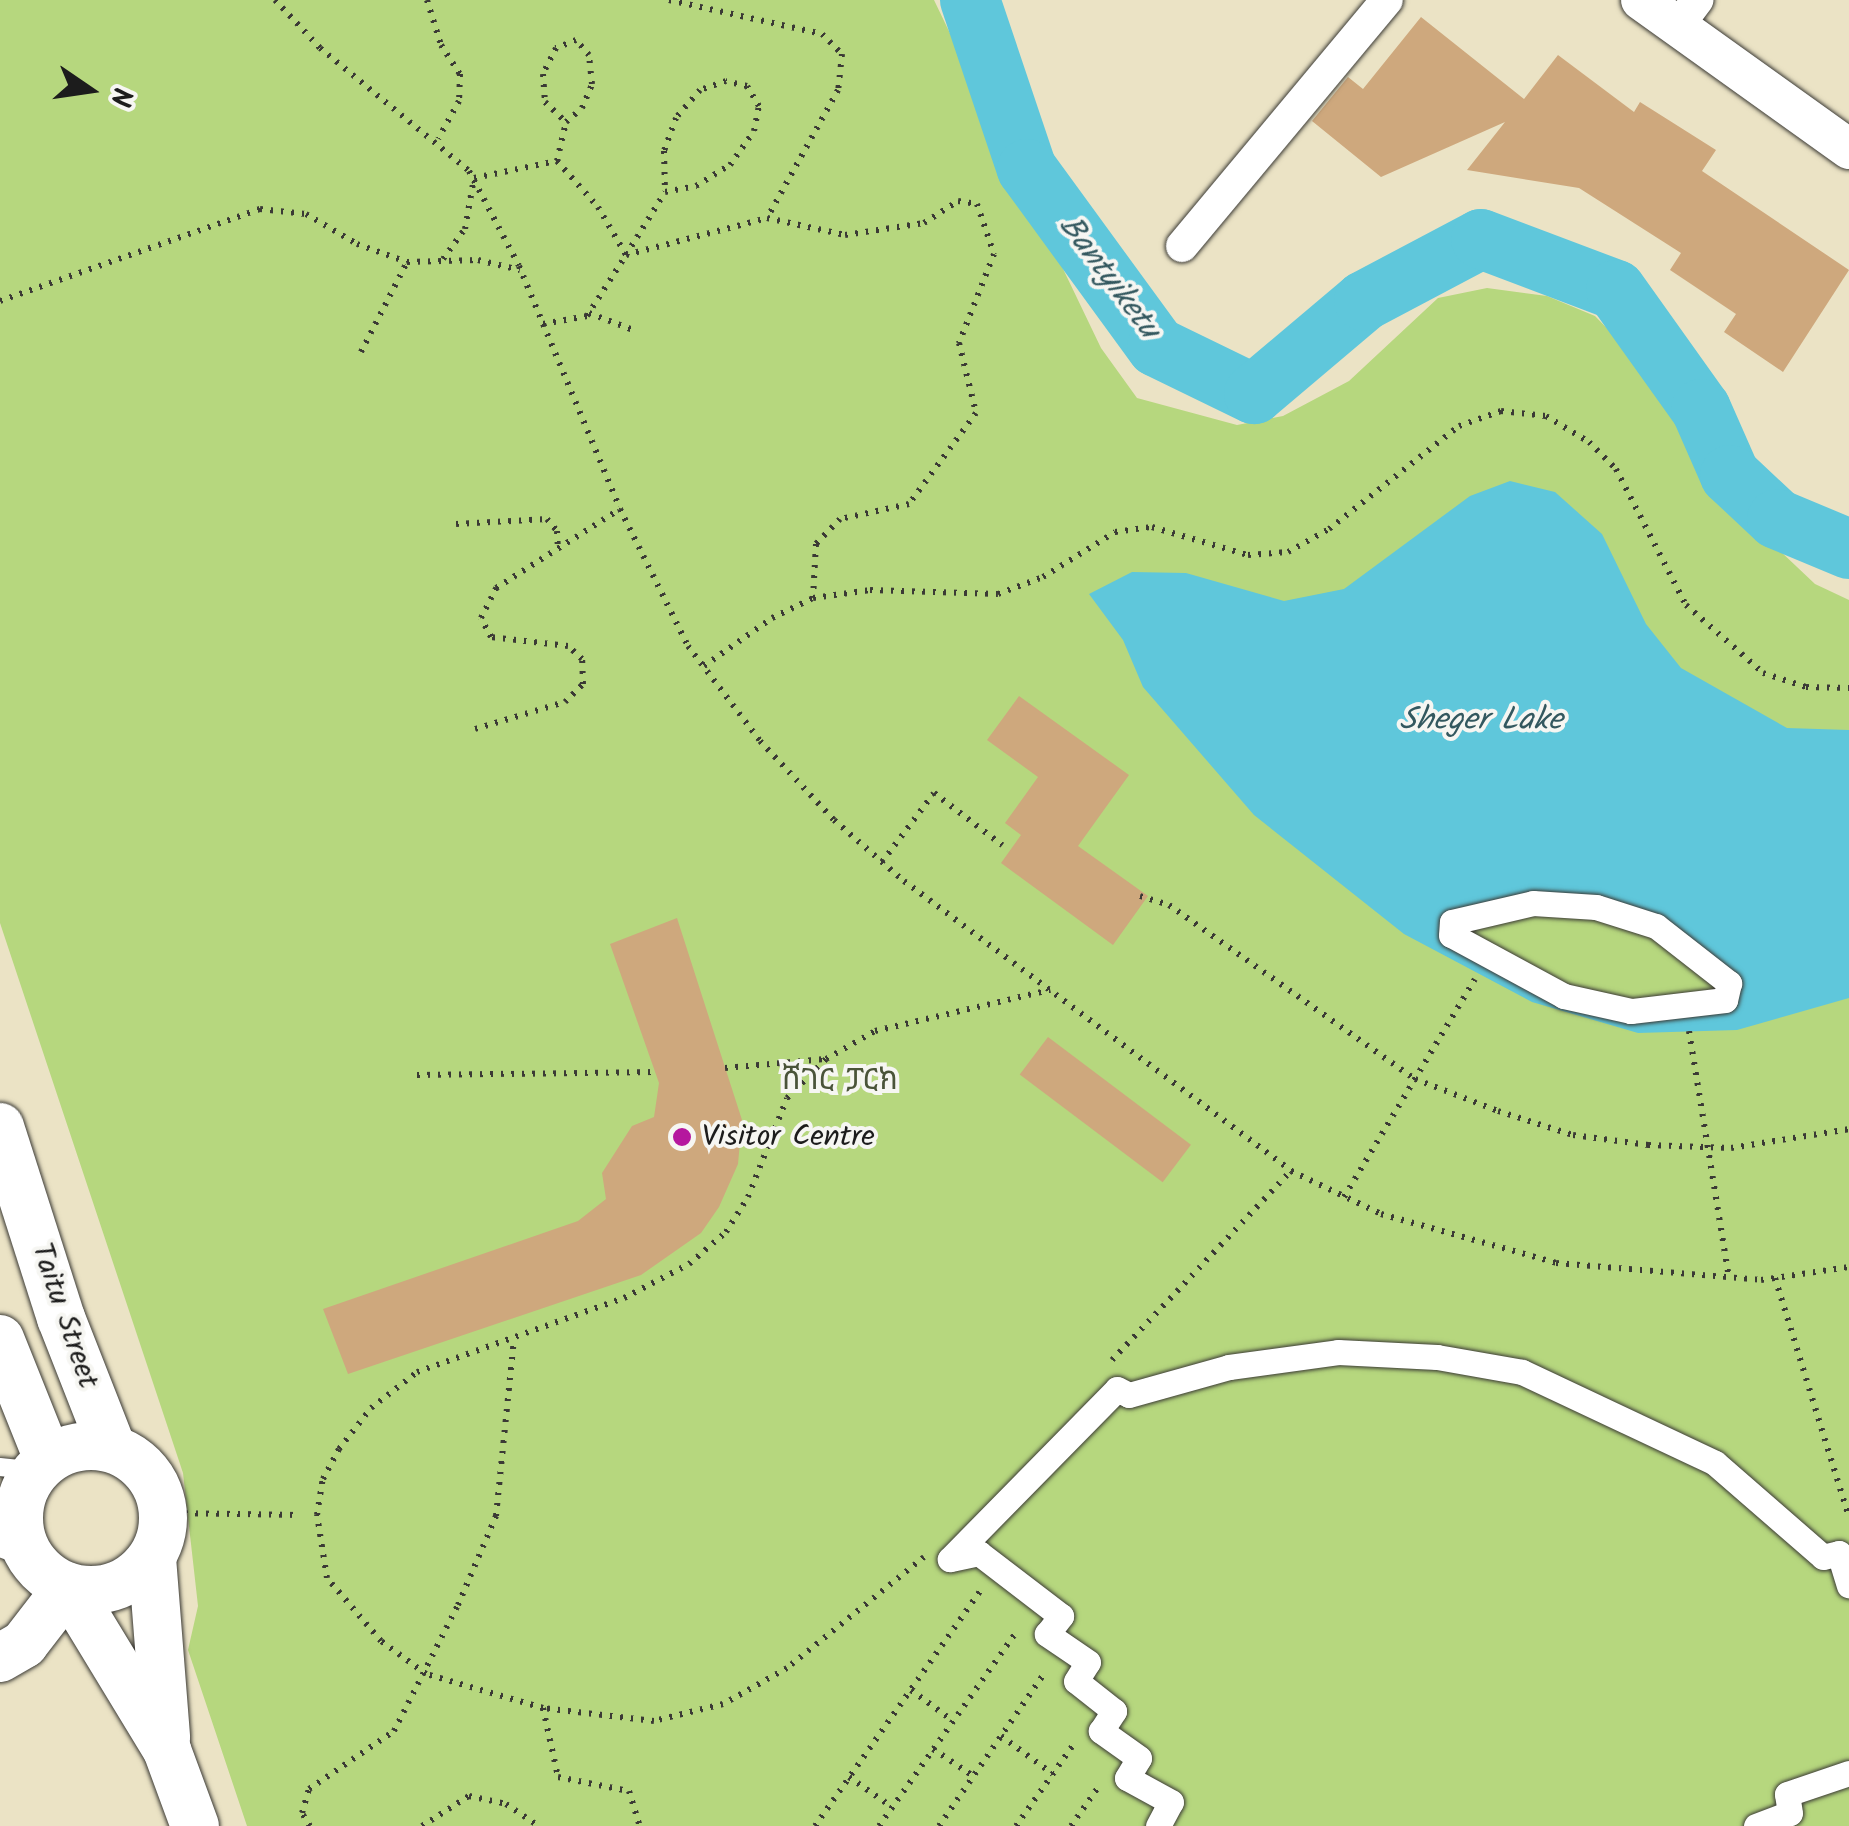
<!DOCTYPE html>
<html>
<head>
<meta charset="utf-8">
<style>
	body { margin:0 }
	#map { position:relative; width:1849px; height:1826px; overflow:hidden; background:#ebe3c5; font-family:Kalam,"Noto Sans Ethiopic",sans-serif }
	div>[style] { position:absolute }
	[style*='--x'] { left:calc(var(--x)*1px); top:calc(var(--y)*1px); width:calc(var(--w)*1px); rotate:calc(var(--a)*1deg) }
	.green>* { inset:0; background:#b6d77e }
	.water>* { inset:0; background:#5fc7db }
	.river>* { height:60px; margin:-30px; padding:0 30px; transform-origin:30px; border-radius:30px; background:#5fc7db }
	.building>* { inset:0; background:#cea87d; transform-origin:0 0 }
	.path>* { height:6px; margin-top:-3px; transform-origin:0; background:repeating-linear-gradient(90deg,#3b3a35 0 2.5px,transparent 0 10.5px) }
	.roads { filter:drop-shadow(0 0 2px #3b3a35) drop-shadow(0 0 2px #3b3a35) }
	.service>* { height:18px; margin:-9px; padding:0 9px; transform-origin:9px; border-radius:9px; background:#fff }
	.pedestrian>* { height:25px; margin:-12.5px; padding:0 12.5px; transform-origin:12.5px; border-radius:12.5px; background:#fff }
	.minor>* { height:32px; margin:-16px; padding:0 16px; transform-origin:16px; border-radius:16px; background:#fff }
	.tertiary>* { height:40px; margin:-20px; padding:0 20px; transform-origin:20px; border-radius:20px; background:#fff }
	.secondary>* { height:48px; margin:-24px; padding:0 24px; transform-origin:24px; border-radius:24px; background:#fff }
	.secondary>.ring { margin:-24px; padding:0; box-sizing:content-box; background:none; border:48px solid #fff; border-radius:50% }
	.dots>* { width:28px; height:28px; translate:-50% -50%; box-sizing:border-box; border:5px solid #f6f6f2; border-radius:50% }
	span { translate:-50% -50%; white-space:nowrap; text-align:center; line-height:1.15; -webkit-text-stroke:8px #f6f6f2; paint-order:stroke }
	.park-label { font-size:30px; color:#4a5439 }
	.poi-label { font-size:30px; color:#1c1c1c }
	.left { translate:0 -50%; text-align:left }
	.street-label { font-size:30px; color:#1c1c1c }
	.water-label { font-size:32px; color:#33585f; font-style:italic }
	.north { position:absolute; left:40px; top:40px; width:100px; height:100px; -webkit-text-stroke:8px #f6f6f2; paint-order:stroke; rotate:103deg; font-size:28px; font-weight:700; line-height:40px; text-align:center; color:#1c1c1c }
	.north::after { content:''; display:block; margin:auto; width:35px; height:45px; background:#1c1c1c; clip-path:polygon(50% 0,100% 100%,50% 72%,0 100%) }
</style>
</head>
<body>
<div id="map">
	<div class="green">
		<i style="clip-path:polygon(0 0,934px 0,1101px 348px,1137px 398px,1237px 425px,1283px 416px,1349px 381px,1438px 298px,1487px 288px,1547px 296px,1595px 316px,1629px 351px,1738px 511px,1815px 584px,1849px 600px,1849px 1826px,247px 1826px,188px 1650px,198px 1606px,183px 1473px,0 923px)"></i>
	</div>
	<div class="water">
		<i style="clip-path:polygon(evenodd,1510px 481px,1555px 492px,1602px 534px,1646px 624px,1681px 668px,1787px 728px,1849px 730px,1849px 998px,1737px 1030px,1638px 1033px,1532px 1002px,1404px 934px,1254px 815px,1143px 687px,1123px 640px,1089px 594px,1132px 572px,1186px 573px,1284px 601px,1344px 589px,1470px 496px,1510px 481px,1533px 903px,1656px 926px,1728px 983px,1725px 1000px,1631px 1011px,1451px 935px,1533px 903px)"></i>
	</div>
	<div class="river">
		<i style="--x:970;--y:0;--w:178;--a:71.4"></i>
		<i style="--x:1027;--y:169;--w:220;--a:53.9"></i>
		<i style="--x:1157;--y:347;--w:108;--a:25.9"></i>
		<i style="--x:1254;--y:394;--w:144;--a:-40.2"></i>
		<i style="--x:1364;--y:301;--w:132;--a:-27.9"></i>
		<i style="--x:1481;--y:239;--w:144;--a:20.7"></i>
		<i style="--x:1616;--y:290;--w:146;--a:54.5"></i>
		<i style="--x:1701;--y:409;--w:72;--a:66.3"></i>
		<i style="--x:1730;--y:475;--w:64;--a:43.1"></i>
		<i style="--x:1777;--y:519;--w:78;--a:22.6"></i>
	</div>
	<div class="building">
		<i style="clip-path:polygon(1421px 17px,1524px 99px,1558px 55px,1634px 112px,1640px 102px,1716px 150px,1702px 171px,1849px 270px,1783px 372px,1724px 332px,1736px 314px,1670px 270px,1681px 253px,1579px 188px,1467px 170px,1505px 122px,1381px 177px,1312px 121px,1348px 77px,1363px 89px)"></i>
		<i style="clip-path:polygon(1019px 696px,1129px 775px,1078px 846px,1148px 896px,1113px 945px,1001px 863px,1021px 835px,1005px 823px,1038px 777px,987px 740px)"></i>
		<i style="clip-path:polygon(677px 918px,742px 1120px,738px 1164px,719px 1207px,701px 1233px,641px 1275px,348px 1374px,323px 1309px,578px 1221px,606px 1199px,602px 1173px,632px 1126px,654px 1117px,659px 1083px,610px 944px)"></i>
		<i style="left:1048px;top:1037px;width:179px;height:47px;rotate:37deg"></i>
	</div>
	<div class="path">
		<i style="--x:275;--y:0;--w:66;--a:46.8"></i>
		<i style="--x:320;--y:48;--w:193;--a:39.5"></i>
		<i style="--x:469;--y:171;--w:107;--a:62.2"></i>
		<i style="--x:519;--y:266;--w:263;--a:67.4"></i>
		<i style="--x:620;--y:509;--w:153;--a:63.6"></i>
		<i style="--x:688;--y:646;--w:119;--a:52.8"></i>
		<i style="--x:760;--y:741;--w:108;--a:46.9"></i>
		<i style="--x:834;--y:820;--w:93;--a:41.1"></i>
		<i style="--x:904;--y:881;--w:484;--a:36.8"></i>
		<i style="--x:1291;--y:1171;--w:100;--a:25.5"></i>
		<i style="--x:1381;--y:1214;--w:182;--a:15.6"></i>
		<i style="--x:1556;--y:1263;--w:206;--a:4.7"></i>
		<i style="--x:1761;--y:1280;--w:89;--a:-8.4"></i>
		<i style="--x:427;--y:0;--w:47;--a:72.7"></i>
		<i style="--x:441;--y:45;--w:35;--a:57"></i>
		<i style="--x:460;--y:74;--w:27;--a:92"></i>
		<i style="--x:459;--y:101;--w:43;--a:118.9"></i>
		<i style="--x:669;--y:0;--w:157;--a:12.5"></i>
		<i style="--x:822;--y:34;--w:28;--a:45"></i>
		<i style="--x:842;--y:54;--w:36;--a:96"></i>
		<i style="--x:838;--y:90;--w:146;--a:119"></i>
		<i style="--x:557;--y:161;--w:40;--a:-77"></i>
		<i style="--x:566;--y:122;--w:21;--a:-41"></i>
		<i style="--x:582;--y:108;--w:26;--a:-67"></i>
		<i style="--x:592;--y:84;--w:29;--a:-96"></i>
		<i style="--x:589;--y:55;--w:20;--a:-131"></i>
		<i style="--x:576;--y:40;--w:22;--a:158"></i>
		<i style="--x:556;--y:48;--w:29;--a:117"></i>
		<i style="--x:543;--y:74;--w:28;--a:86"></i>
		<i style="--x:545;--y:102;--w:29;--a:44"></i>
		<i style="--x:443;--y:259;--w:37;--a:-54"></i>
		<i style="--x:465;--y:229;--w:52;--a:-80"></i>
		<i style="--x:474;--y:178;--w:85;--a:-11.6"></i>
		<i style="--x:557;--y:161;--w:62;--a:48.3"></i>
		<i style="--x:598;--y:207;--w:56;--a:59.7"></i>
		<i style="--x:626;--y:255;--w:74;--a:-58.2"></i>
		<i style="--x:665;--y:192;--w:32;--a:-11"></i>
		<i style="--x:696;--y:186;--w:40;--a:-32"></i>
		<i style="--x:730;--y:165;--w:42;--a:-54.8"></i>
		<i style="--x:754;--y:131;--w:25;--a:-79"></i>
		<i style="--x:759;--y:106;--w:23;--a:-121"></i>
		<i style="--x:747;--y:86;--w:22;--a:-167"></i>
		<i style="--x:726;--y:81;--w:28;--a:161"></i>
		<i style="--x:700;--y:90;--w:37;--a:131"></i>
		<i style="--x:676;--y:118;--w:35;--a:110"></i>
		<i style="--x:664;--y:151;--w:41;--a:88.6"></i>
		<i style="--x:0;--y:301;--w:276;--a:-19.5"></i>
		<i style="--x:260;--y:209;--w:46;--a:6.2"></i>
		<i style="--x:306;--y:214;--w:59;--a:30.5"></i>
		<i style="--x:357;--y:244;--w:53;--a:19.8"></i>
		<i style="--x:407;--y:262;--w:71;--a:-1.6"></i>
		<i style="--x:478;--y:260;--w:43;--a:13.4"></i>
		<i style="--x:589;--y:313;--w:47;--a:21.1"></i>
		<i style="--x:543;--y:324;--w:45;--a:-10.3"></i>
		<i style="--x:587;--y:316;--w:72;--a:-57.4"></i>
		<i style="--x:626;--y:255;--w:146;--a:-14.7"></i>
		<i style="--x:767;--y:218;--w:80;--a:12.3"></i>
		<i style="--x:845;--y:235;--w:80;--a:-8.6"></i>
		<i style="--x:924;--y:223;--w:40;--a:-32.9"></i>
		<i style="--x:958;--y:201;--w:19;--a:9"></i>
		<i style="--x:977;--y:204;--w:53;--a:71.2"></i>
		<i style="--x:994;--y:254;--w:96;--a:111.5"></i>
		<i style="--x:959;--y:343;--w:72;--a:76.3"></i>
		<i style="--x:976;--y:413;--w:113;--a:126.4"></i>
		<i style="--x:909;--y:504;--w:71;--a:167.7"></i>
		<i style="--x:840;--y:519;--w:35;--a:134"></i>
		<i style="--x:816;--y:544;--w:54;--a:93.2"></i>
		<i style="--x:361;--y:352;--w:101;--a:-62.9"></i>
		<i style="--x:456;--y:524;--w:91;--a:-3.1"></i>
		<i style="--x:547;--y:519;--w:16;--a:50"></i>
		<i style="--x:557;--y:531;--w:17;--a:87"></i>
		<i style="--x:704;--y:666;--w:83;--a:-35.2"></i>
		<i style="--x:772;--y:618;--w:46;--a:-26"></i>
		<i style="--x:813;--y:598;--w:58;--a:-8"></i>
		<i style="--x:870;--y:590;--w:128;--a:1.8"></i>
		<i style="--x:998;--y:594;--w:48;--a:-20.7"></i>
		<i style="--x:1043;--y:577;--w:85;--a:-32"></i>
		<i style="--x:1115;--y:532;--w:37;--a:-8"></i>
		<i style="--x:1152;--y:527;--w:100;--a:16.3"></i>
		<i style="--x:1248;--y:555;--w:40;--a:-4.3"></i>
		<i style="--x:1288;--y:552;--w:47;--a:-29.3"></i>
		<i style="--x:1329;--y:529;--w:166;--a:-38.4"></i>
		<i style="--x:1459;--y:426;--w:45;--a:-19.7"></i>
		<i style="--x:1501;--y:411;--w:45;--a:6.3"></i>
		<i style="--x:1546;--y:416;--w:50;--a:31.2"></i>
		<i style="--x:1589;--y:442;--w:38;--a:45"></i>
		<i style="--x:1616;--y:469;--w:153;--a:62.8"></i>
		<i style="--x:1686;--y:605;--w:103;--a:41.4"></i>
		<i style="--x:1763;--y:673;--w:45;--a:18"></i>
		<i style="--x:1806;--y:687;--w:43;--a:1.3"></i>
		<i style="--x:475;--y:729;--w:94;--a:-16.7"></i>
		<i style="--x:565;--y:702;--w:25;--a:-45"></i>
		<i style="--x:583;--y:684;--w:25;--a:-92"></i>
		<i style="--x:582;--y:659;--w:19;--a:-137"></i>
		<i style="--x:568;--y:646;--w:78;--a:-173.3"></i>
		<i style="--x:491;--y:637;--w:21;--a:-118"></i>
		<i style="--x:481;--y:618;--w:34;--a:-63"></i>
		<i style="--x:496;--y:588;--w:147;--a:-32.5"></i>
		<i style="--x:882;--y:862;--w:86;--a:-53"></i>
		<i style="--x:934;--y:793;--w:86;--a:37.4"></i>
		<i style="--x:1140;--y:896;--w:30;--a:17"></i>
		<i style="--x:1169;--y:905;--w:301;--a:35.3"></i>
		<i style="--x:1415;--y:1079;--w:89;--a:21.1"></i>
		<i style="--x:1498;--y:1111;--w:79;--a:17.7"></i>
		<i style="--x:1573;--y:1135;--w:76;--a:7.6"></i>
		<i style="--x:1648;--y:1145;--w:83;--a:2.1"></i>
		<i style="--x:1731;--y:1148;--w:120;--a:-9.1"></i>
		<i style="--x:1689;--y:1031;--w:250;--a:80.8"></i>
		<i style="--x:725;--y:1068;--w:100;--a:-5.1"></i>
		<i style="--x:417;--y:1075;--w:239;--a:-0.7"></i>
		<i style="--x:1344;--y:1197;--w:254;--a:-59"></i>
		<i style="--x:1775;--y:1278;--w:250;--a:72.8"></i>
		<i style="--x:1112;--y:1360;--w:260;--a:-46.6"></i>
		<i style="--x:164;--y:1513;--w:135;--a:0.8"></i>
		<i style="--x:924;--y:1557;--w:176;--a:141"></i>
		<i style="--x:787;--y:1668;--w:73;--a:150.6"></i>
		<i style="--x:723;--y:1704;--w:71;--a:166.2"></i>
		<i style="--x:654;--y:1721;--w:112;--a:-173.3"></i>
		<i style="--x:543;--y:1708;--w:122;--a:-163.8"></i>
		<i style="--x:426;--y:1674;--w:56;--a:-143.7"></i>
		<i style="--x:381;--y:1641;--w:83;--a:-130.6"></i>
		<i style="--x:327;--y:1578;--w:64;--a:-99"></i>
		<i style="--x:317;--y:1515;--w:36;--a:-81"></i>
		<i style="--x:323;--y:1479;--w:34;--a:-62"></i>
		<i style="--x:339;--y:1449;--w:52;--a:-52"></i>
		<i style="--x:371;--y:1408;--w:58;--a:-38"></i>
		<i style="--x:417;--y:1372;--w:220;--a:-19.7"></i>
		<i style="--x:624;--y:1298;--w:73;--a:-27.6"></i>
		<i style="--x:689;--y:1264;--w:49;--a:-40.9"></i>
		<i style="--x:726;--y:1232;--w:41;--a:-57.8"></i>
		<i style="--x:748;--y:1197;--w:106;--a:-68.5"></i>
		<i style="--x:787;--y:1098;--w:55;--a:-45"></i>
		<i style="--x:826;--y:1059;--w:56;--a:-29.7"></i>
		<i style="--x:875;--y:1031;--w:180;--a:-13.2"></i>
		<i style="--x:911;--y:1690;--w:52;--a:36.4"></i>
		<i style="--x:543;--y:1708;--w:71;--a:77.7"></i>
		<i style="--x:558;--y:1777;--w:72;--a:11.2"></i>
		<i style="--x:629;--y:1791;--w:37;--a:73"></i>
		<i style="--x:1001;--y:1736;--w:64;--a:36.2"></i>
		<i style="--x:933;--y:1749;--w:48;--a:34"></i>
		<i style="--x:849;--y:1777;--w:52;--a:34.9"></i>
		<i style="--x:310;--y:1826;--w:15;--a:-122"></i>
		<i style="--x:302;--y:1813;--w:25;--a:-74"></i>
		<i style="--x:309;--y:1789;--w:103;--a:-34.3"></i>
		<i style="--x:394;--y:1731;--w:141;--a:-63.1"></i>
		<i style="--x:458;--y:1605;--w:97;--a:-66.9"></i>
		<i style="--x:496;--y:1516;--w:177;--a:-84.2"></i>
		<i style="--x:422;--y:1826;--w:56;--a:-32.6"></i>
		<i style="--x:469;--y:1796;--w:38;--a:12"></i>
		<i style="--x:506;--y:1804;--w:40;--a:34"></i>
		<i style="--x:815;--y:1826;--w:289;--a:-54.9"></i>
		<i style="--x:879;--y:1826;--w:239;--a:-54.7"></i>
		<i style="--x:939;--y:1826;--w:188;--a:-55.4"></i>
		<i style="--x:1016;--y:1826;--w:104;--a:-54.8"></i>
		<i style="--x:1071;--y:1826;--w:49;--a:-55"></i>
	</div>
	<div class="roads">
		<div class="service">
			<i style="--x:0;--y:1467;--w:36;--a:6"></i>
			<i style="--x:0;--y:1548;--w:33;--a:20"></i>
		</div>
		<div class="pedestrian">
			<i style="--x:1533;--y:903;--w:63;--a:3.6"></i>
			<i style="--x:1596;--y:907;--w:63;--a:17.6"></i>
			<i style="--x:1656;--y:926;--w:93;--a:38"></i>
			<i style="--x:1729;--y:983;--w:17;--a:103"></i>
			<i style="--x:1725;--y:1000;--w:95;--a:173.3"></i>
			<i style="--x:1631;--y:1011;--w:69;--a:-167.4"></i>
			<i style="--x:1564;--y:996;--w:128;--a:-151.6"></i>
			<i style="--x:1451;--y:935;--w:13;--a:-86"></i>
			<i style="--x:1452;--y:922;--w:83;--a:-13.2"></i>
			<i style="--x:1158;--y:1826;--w:27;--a:-62"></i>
			<i style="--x:1171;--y:1802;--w:50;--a:-151.4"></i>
			<i style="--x:1127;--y:1778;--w:23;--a:-59"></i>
			<i style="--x:1139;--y:1758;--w:47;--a:-144.6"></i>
			<i style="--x:1101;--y:1731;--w:24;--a:-57"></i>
			<i style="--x:1114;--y:1711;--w:48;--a:-141.7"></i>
			<i style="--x:1076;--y:1681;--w:22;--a:-58"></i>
			<i style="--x:1088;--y:1662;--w:50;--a:-145.7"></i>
			<i style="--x:1047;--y:1634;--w:23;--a:-52"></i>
			<i style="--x:1061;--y:1616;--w:103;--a:-142.5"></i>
			<i style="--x:979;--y:1553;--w:30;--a:168"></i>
			<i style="--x:950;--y:1559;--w:238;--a:-45.5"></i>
			<i style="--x:1117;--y:1389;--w:13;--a:27"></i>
			<i style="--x:1129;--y:1395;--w:104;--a:-15.6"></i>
			<i style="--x:1229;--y:1367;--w:110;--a:-7.8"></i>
			<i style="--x:1338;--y:1352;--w:99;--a:2.9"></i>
			<i style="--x:1437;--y:1357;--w:86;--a:10"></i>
			<i style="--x:1522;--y:1372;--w:213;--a:25.2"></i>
			<i style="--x:1715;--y:1463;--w:143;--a:41"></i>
			<i style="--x:1823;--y:1557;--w:16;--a:-14"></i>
			<i style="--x:1839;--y:1553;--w:34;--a:73"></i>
			<i style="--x:1756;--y:1826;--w:36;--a:-21"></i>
			<i style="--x:1790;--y:1813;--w:19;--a:-99"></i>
			<i style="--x:1787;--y:1794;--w:65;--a:-18.7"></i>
		</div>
		<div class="minor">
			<i style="--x:1677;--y:27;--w:34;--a:-53"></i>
			<i style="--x:1182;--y:246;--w:320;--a:-50.2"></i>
		</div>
		<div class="tertiary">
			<i style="--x:1641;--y:0;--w:256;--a:35.6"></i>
		</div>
		<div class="secondary">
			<i style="--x:0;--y:1127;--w:201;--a:72.3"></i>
			<i style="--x:61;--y:1318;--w:140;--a:68.6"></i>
			<i style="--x:0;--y:1339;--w:129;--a:68.2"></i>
			<i class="ring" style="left:19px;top:1446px;width:96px;height:96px"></i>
			<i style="--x:152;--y:1558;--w:180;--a:85.5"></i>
			<i style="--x:68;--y:1587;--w:191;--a:58.7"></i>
			<i style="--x:167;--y:1750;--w:81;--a:69.8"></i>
			<i style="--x:0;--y:1658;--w:28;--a:-30"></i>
			<i style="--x:24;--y:1644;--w:72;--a:-52.3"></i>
		</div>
	</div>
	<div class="dots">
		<i style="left:682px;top:1137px;background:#b5179e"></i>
	</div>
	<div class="park-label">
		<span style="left:840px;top:1081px">ሸገር ፓርክ</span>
	</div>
	<div class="poi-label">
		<span class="left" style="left:702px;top:1137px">Visitor Centre</span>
	</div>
	<div class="street-label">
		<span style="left:64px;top:1316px;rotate:71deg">Taitu Street</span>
	</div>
	<div class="water-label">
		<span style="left:1108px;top:278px;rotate:53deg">Bantyiketu</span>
		<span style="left:1481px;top:721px">Sheger Lake</span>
	</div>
	<div class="north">N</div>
</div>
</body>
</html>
